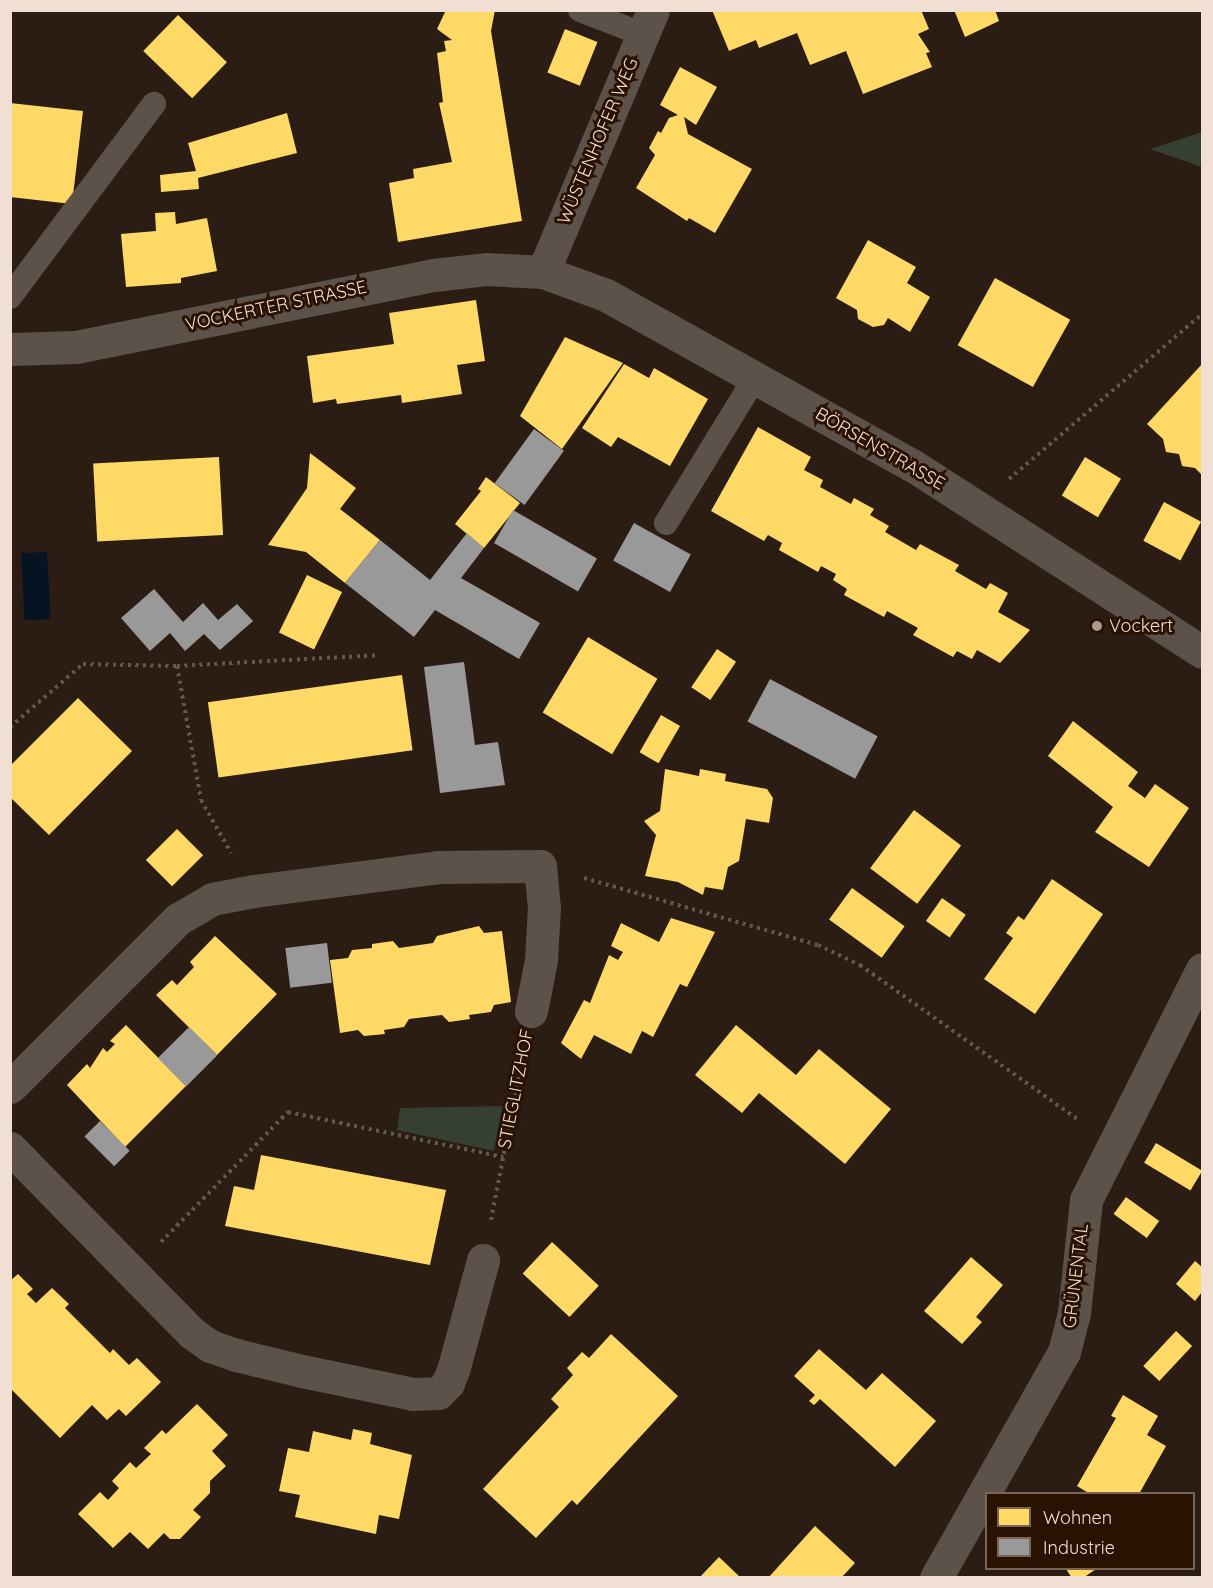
<!DOCTYPE html>
<html>
<head>
<meta charset="utf-8">
<style>
	body { margin:0 }
	#map { position:relative; width:1213px; height:1588px; overflow:hidden; background:#2b1d14; font-family:Quicksand,sans-serif }
	div>[style] { position:absolute }
	[style*='--x'] { left:calc(var(--x)*1px); top:calc(var(--y)*1px); width:calc(var(--w)*1px); rotate:calc(var(--a)*1deg) }
	.green>* { inset:0; background:#354032 }
	.water>* { inset:0; background:#061322; transform-origin:0 0 }
	.homes>* { inset:0; background:#ffd966; transform-origin:0 0 }
	.industry>* { inset:0; background:#999; transform-origin:0 0 }
	.path>* { height:4px; margin-top:-2px; transform-origin:0; background:repeating-linear-gradient(90deg,#615850 0 3px,transparent 0 7.5px) }
	.service>* { height:24px; margin:-12px; padding:0 12px; transform-origin:12px; border-radius:12px; background:#5c524a }
	.minor>* { height:33px; margin:-16.5px; padding:0 16.5px; transform-origin:16.5px; border-radius:16.5px; background:#5c524a }
	.tertiary>* { height:33px; margin:-16.5px; padding:0 16.5px; transform-origin:16.5px; border-radius:16.5px; background:#5c524a }
	.dots>* { width:16px; height:16px; translate:-50% -50%; box-sizing:border-box; border:3px solid #2a1202; border-radius:50% }
	span { translate:-50% -50%; white-space:nowrap; text-align:center; line-height:1.15; -webkit-text-stroke:6px #2a1202; paint-order:stroke }
	.street-label { font-size:18px; color:#f1dfd4 }
	.poi-label { font-size:18px; color:#f1dfd4 }
	.left { translate:0 -50%; text-align:left }
	.frame { position:absolute; inset:0; border:12px solid #f1dfd4; pointer-events:none }
	.legend { position:absolute; left:985px; top:1492px; width:210px; height:78px; box-sizing:border-box; background:#2a1202; border:2px solid #7a6456; margin:0; padding:8px 10px; list-style:none; font-size:18px; color:#f1dfd4 }
	.legend li { display:flex; align-items:center; gap:12px; height:30px }
	.legend b { width:30px; border:2px solid #7a6456 }
</style>
</head>
<body>
<div id="map">
	<div class="green">
		<i style="clip-path:polygon(1202px 132px,1202px 167px,1150px 149px)"></i>
		<i style="clip-path:polygon(503px 1106px,494px 1151px,397px 1130px,400px 1108px)"></i>
	</div>
	<div class="water">
		<i style="left:47px;top:552px;width:67px;height:26px;rotate:87deg"></i>
	</div>
	<div class="homes">
		<i style="clip-path:polygon(446px 10px,495px 10px,491px 31px,522px 221px,398px 242px,389px 183px,414px 178px,413px 169px,452px 162px,439px 103px,443px 102px,437px 53px,446px 51px,444px 41px,452px 40px,437px 29px)"></i>
		<i style="clip-path:polygon(712px 10px,921px 10px,929px 29px,918px 34px,930px 52px,926px 53px,932px 67px,863px 94px,846px 51px,810px 65px,797px 33px,759px 48px,756px 40px,729px 51px)"></i>
		<i style="clip-path:polygon(954px 10px,995px 10px,999px 21px,965px 37px)"></i>
		<i style="left:178px;top:15px;width:68px;height:50px;rotate:44deg"></i>
		<i style="left:565px;top:29px;width:35px;height:47px;rotate:22deg"></i>
		<i style="clip-path:polygon(680px 67px,717px 87px,696px 125px,684px 117px,688px 134px,752px 169px,715px 233px,689px 218px,687px 221px,636px 188px,655px 155px,649px 148px,658px 131px,661px 133px,669px 118px,678px 115px,660px 105px)"></i>
		<i style="clip-path:polygon(10px 103px,83px 111px,72px 204px,10px 197px)"></i>
		<i style="clip-path:polygon(287px 113px,297px 153px,198px 178px,199px 189px,161px 192px,160px 175px,196px 171px,188px 143px)"></i>
		<i style="clip-path:polygon(175px 212px,176px 224px,207px 218px,217px 271px,181px 278px,181px 283px,126px 287px,121px 234px,156px 231px,155px 213px)"></i>
		<i style="clip-path:polygon(868px 240px,916px 267px,907px 283px,930px 297px,910px 332px,888px 318px,884px 325px,873px 327px,858px 319px,857px 310px,836px 298px)"></i>
		<i style="left:995px;top:278px;width:86px;height:77px;rotate:29deg"></i>
		<i style="clip-path:polygon(476px 300px,485px 361px,457px 365px,462px 394px,402px 403px,401px 395px,337px 404px,336px 399px,313px 403px,307px 356px,394px 344px,389px 313px)"></i>
		<i style="clip-path:polygon(565px 337px,623px 363px,562px 449px,520px 416px)"></i>
		<i style="clip-path:polygon(624px 364px,649px 378px,654px 368px,708px 399px,670px 466px,618px 437px,611px 447px,582px 428px)"></i>
		<i style="clip-path:polygon(1202px 364px,1202px 475px,1195px 468px,1182px 466px,1179px 454px,1166px 452px,1163px 439px,1147px 424px)"></i>
		<i style="clip-path:polygon(758px 427px,811px 457px,804px 470px,823px 480px,820px 487px,851px 504px,854px 498px,874px 509px,870px 515px,889px 526px,885px 532px,916px 550px,920px 544px,959px 565px,955px 571px,986px 589px,990px 583px,1008px 593px,998px 612px,1030px 630px,1000px 663px,977px 650px,972px 659px,957px 651px,953px 657px,913px 635px,918px 628px,887px 611px,884px 617px,844px 595px,847px 589px,833px 580px,836px 574px,821px 566px,818px 572px,779px 550px,782px 543px,768px 535px,764px 541px,711px 511px)"></i>
		<i style="clip-path:polygon(310px 453px,356px 488px,340px 509px,380px 540px,345px 583px,306px 552px,268px 545px,307px 488px)"></i>
		<i style="left:219px;top:457px;width:78px;height:126px;rotate:87deg"></i>
		<i style="left:1085px;top:457px;width:42px;height:45px;rotate:31deg"></i>
		<i style="clip-path:polygon(486px 477px,520px 503px,484px 548px,455px 524px,481px 491px,478px 489px)"></i>
		<i style="left:1164px;top:502px;width:42px;height:44px;rotate:28deg"></i>
		<i style="left:307px;top:575px;width:39px;height:64px;rotate:26deg"></i>
		<i style="left:588px;top:637px;width:81px;height:88px;rotate:31deg"></i>
		<i style="left:717px;top:649px;width:23px;height:46px;rotate:34deg"></i>
		<i style="left:402px;top:675px;width:76px;height:196px;rotate:82deg"></i>
		<i style="clip-path:polygon(78px 698px,132px 751px,49px 835px,10px 797px,10px 766px)"></i>
		<i style="left:661px;top:715px;width:22px;height:43px;rotate:30deg"></i>
		<i style="clip-path:polygon(1073px 721px,1138px 772px,1128px 786px,1145px 798px,1155px 784px,1189px 808px,1149px 867px,1095px 832px,1113px 807px,1048px 756px)"></i>
		<i style="clip-path:polygon(665px 769px,699px 776px,700px 769px,726px 774px,725px 781px,767px 789px,773px 798px,769px 823px,746px 819px,739px 861px,728px 867px,723px 890px,705px 887px,703px 895px,678px 882px,645px 876px,656px 835px,644px 821px,660px 811px)"></i>
		<i style="left:914px;top:810px;width:59px;height:73px;rotate:37deg"></i>
		<i style="left:177px;top:829px;width:37px;height:44px;rotate:45deg"></i>
		<i style="clip-path:polygon(1052px 879px,1103px 914px,1035px 1014px,984px 979px,1013px 938px,1006px 933px,1018px 916px,1024px 920px)"></i>
		<i style="left:852px;top:888px;width:65px;height:39px;rotate:36deg"></i>
		<i style="left:942px;top:898px;width:29px;height:28px;rotate:35deg"></i>
		<i style="clip-path:polygon(671px 918px,715px 932px,687px 987px,680px 984px,653px 1037px,642px 1031px,631px 1054px,594px 1035px,581px 1059px,561px 1043px,584px 1000px,590px 1003px,609px 955px,618px 960px,623px 952px,611px 946px,621px 923px,659px 942px)"></i>
		<i style="clip-path:polygon(479px 926px,484px 933px,502px 931px,511px 1002px,494px 1005px,491px 1012px,469px 1015px,470px 1019px,449px 1022px,442px 1015px,409px 1019px,404px 1027px,384px 1030px,385px 1034px,364px 1036px,358px 1030px,340px 1033px,330px 960px,348px 958px,352px 950px,372px 948px,372px 944px,393px 941px,399px 948px,433px 943px,437px 936px)"></i>
		<i style="clip-path:polygon(215px 936px,277px 994px,217px 1055px,156px 995px,172px 980px,177px 985px,194px 967px,190px 962px)"></i>
		<i style="clip-path:polygon(126px 1025px,186px 1086px,125px 1147px,67px 1085px,87px 1064px,90px 1068px,103px 1048px,107px 1052px,115px 1044px,110px 1041px)"></i>
		<i style="clip-path:polygon(736px 1025px,796px 1075px,819px 1049px,891px 1109px,845px 1164px,759px 1093px,742px 1113px,695px 1075px)"></i>
		<i style="left:1156px;top:1143px;width:54px;height:23px;rotate:31deg"></i>
		<i style="clip-path:polygon(261px 1155px,446px 1190px,430px 1265px,225px 1226px,234px 1186px,254px 1190px)"></i>
		<i style="left:1126px;top:1197px;width:41px;height:21px;rotate:36deg"></i>
		<i style="left:552px;top:1242px;width:64px;height:43px;rotate:43deg"></i>
		<i style="clip-path:polygon(971px 1257px,1003px 1285px,976px 1317px,982px 1322px,962px 1344px,924px 1311px)"></i>
		<i style="clip-path:polygon(1195px 1261px,1202px 1267px,1202px 1292px,1195px 1301px,1176px 1284px)"></i>
		<i style="clip-path:polygon(18px 1274px,33px 1289px,27px 1294px,36px 1303px,52px 1288px,69px 1304px,65px 1308px,110px 1353px,113px 1349px,129px 1365px,137px 1358px,161px 1382px,126px 1416px,119px 1409px,107px 1420px,92px 1405px,60px 1438px,10px 1388px,10px 1281px)"></i>
		<i style="left:1176px;top:1331px;width:22px;height:48px;rotate:43deg"></i>
		<i style="clip-path:polygon(611px 1334px,678px 1396px,577px 1505px,572px 1500px,536px 1538px,483px 1489px,559px 1407px,551px 1399px,573px 1375px,567px 1368px,582px 1352px,589px 1358px)"></i>
		<i style="clip-path:polygon(819px 1349px,866px 1390px,882px 1373px,936px 1421px,895px 1467px,820px 1399px,814px 1405px,809px 1401px,815px 1395px,794px 1376px)"></i>
		<i style="clip-path:polygon(1123px 1395px,1158px 1416px,1147px 1435px,1166px 1446px,1139px 1494px,1090px 1494px,1077px 1486px,1116px 1418px,1111px 1416px)"></i>
		<i style="clip-path:polygon(197px 1404px,228px 1435px,212px 1451px,226px 1466px,210px 1481px,210px 1493px,193px 1510px,201px 1517px,180px 1539px,170px 1539px,164px 1533px,148px 1549px,130px 1532px,113px 1548px,78px 1514px,100px 1492px,108px 1500px,119px 1488px,112px 1481px,130px 1462px,136px 1468px,151px 1454px,144px 1448px,162px 1430px,166px 1434px)"></i>
		<i style="clip-path:polygon(353px 1429px,372px 1433px,370px 1444px,412px 1455px,399px 1519px,379px 1515px,376px 1534px,295px 1517px,300px 1495px,279px 1491px,288px 1448px,309px 1452px,313px 1431px,351px 1440px)"></i>
		<i style="clip-path:polygon(815px 1526px,855px 1563px,841px 1578px,768px 1578px)"></i>
		<i style="clip-path:polygon(719px 1557px,741px 1578px,699px 1578px)"></i>
		<i style="clip-path:polygon(1066px 1569px,1096px 1569px,1083px 1578px,1072px 1578px)"></i>
	</div>
	<div class="industry">
		<i style="left:534px;top:429px;width:37px;height:67px;rotate:36deg"></i>
		<i style="left:513px;top:510px;width:97px;height:38px;rotate:30deg"></i>
		<i style="left:634px;top:523px;width:65px;height:43px;rotate:29deg"></i>
		<i style="clip-path:polygon(467px 533px,484px 548px,461px 578px,540px 623px,519px 659px,435px 610px,414px 637px,345px 583px,380px 540px,430px 580px)"></i>
		<i style="clip-path:polygon(154px 589px,183px 622px,203px 603px,218px 620px,237px 604px,253px 621px,220px 650px,204px 634px,185px 651px,170px 633px,150px 651px,121px 618px)"></i>
		<i style="clip-path:polygon(464px 662px,475px 745px,498px 742px,505px 785px,440px 793px,424px 667px)"></i>
		<i style="left:770px;top:679px;width:122px;height:48px;rotate:28deg"></i>
		<i style="left:327px;top:943px;width:40px;height:42px;rotate:83deg"></i>
		<i style="left:189px;top:1027px;width:40px;height:44px;rotate:45deg"></i>
		<i style="left:100px;top:1121px;width:42px;height:22px;rotate:45deg"></i>
	</div>
	<div class="path">
		<i style="--x:1009;--y:479;--w:254;--a:-40.5"></i>
		<i style="--x:177;--y:666;--w:201;--a:-3.1"></i>
		<i style="--x:10;--y:727;--w:96;--a:-40.8"></i>
		<i style="--x:83;--y:664;--w:94;--a:1.2"></i>
		<i style="--x:177;--y:666;--w:136;--a:79.8"></i>
		<i style="--x:201;--y:800;--w:61;--a:60.5"></i>
		<i style="--x:584;--y:878;--w:243;--a:16"></i>
		<i style="--x:818;--y:945;--w:47;--a:25.5"></i>
		<i style="--x:860;--y:965;--w:270;--a:35.3"></i>
		<i style="--x:491;--y:1220;--w:173;--a:-79"></i>
		<i style="--x:161;--y:1242;--w:182;--a:-45.7"></i>
		<i style="--x:288;--y:1112;--w:220;--a:11.8"></i>
	</div>
	<div class="service">
		<i style="--x:580;--y:10;--w:66;--a:21.2"></i>
		<i style="--x:10;--y:297;--w:241;--a:-53.3"></i>
		<i style="--x:666;--y:523;--w:170;--a:-58.5"></i>
	</div>
	<div class="minor">
		<i style="--x:543;--y:272;--w:284;--a:-67.2"></i>
		<i style="--x:10;--y:1087;--w:238;--a:-45"></i>
		<i style="--x:178;--y:919;--w:39;--a:-30"></i>
		<i style="--x:212;--y:899;--w:43;--a:-10.8"></i>
		<i style="--x:254;--y:891;--w:186;--a:-7.4"></i>
		<i style="--x:438;--y:867;--w:102;--a:-0.6"></i>
		<i style="--x:540;--y:866;--w:42;--a:84.6"></i>
		<i style="--x:544;--y:908;--w:52;--a:93.3"></i>
		<i style="--x:541;--y:960;--w:52;--a:101.1"></i>
		<i style="--x:10;--y:1148;--w:260;--a:45.5"></i>
		<i style="--x:192;--y:1333;--w:22;--a:36"></i>
		<i style="--x:210;--y:1346;--w:28;--a:19"></i>
		<i style="--x:236;--y:1355;--w:68;--a:13.6"></i>
		<i style="--x:302;--y:1371;--w:113;--a:11.7"></i>
		<i style="--x:413;--y:1394;--w:25;--a:-2"></i>
		<i style="--x:438;--y:1393;--w:14;--a:-45"></i>
		<i style="--x:448;--y:1383;--w:17;--a:-69"></i>
		<i style="--x:454;--y:1367;--w:111;--a:-74.8"></i>
		<i style="--x:936;--y:1578;--w:260;--a:-60.5"></i>
		<i style="--x:1064;--y:1352;--w:40;--a:-75.6"></i>
		<i style="--x:1074;--y:1313;--w:114;--a:-83.9"></i>
		<i style="--x:1086;--y:1200;--w:258;--a:-63.3"></i>
	</div>
	<div class="tertiary">
		<i style="--x:10;--y:349;--w:66;--a:-1.7"></i>
		<i style="--x:76;--y:347;--w:365;--a:-11.4"></i>
		<i style="--x:434;--y:275;--w:52;--a:-6.6"></i>
		<i style="--x:486;--y:269;--w:57;--a:3"></i>
		<i style="--x:543;--y:272;--w:67;--a:20.1"></i>
		<i style="--x:606;--y:295;--w:350;--a:29.1"></i>
		<i style="--x:912;--y:465;--w:345;--a:32.8"></i>
	</div>
	<div class="dots">
		<i style="left:1097px;top:626px;background:#ac9b91"></i>
	</div>
	<div class="street-label">
		<span style="left:598px;top:141px;rotate:-67deg">WÜSTENHOFER WEG</span>
		<span style="left:276px;top:306px;rotate:-12deg">VOCKERTER STRASSE</span>
		<span style="left:880px;top:449px;rotate:30deg">BÖRSENSTRASSE</span>
		<span style="left:516px;top:1089px;rotate:-79deg">STIEGLITZHOF</span>
		<span style="left:1076px;top:1276px;rotate:-83deg">GRÜNENTAL</span>
	</div>
	<div class="poi-label">
		<span class="left" style="left:1109px;top:626px">Vockert</span>
	</div>
	<div class="frame"></div>
	<ul class="legend">
	<li><b style="height:16px;background:#ffd966"></b>Wohnen</li>
	<li><b style="height:16px;background:#999"></b>Industrie</li>
	</ul>
</div>
</body>
</html>
